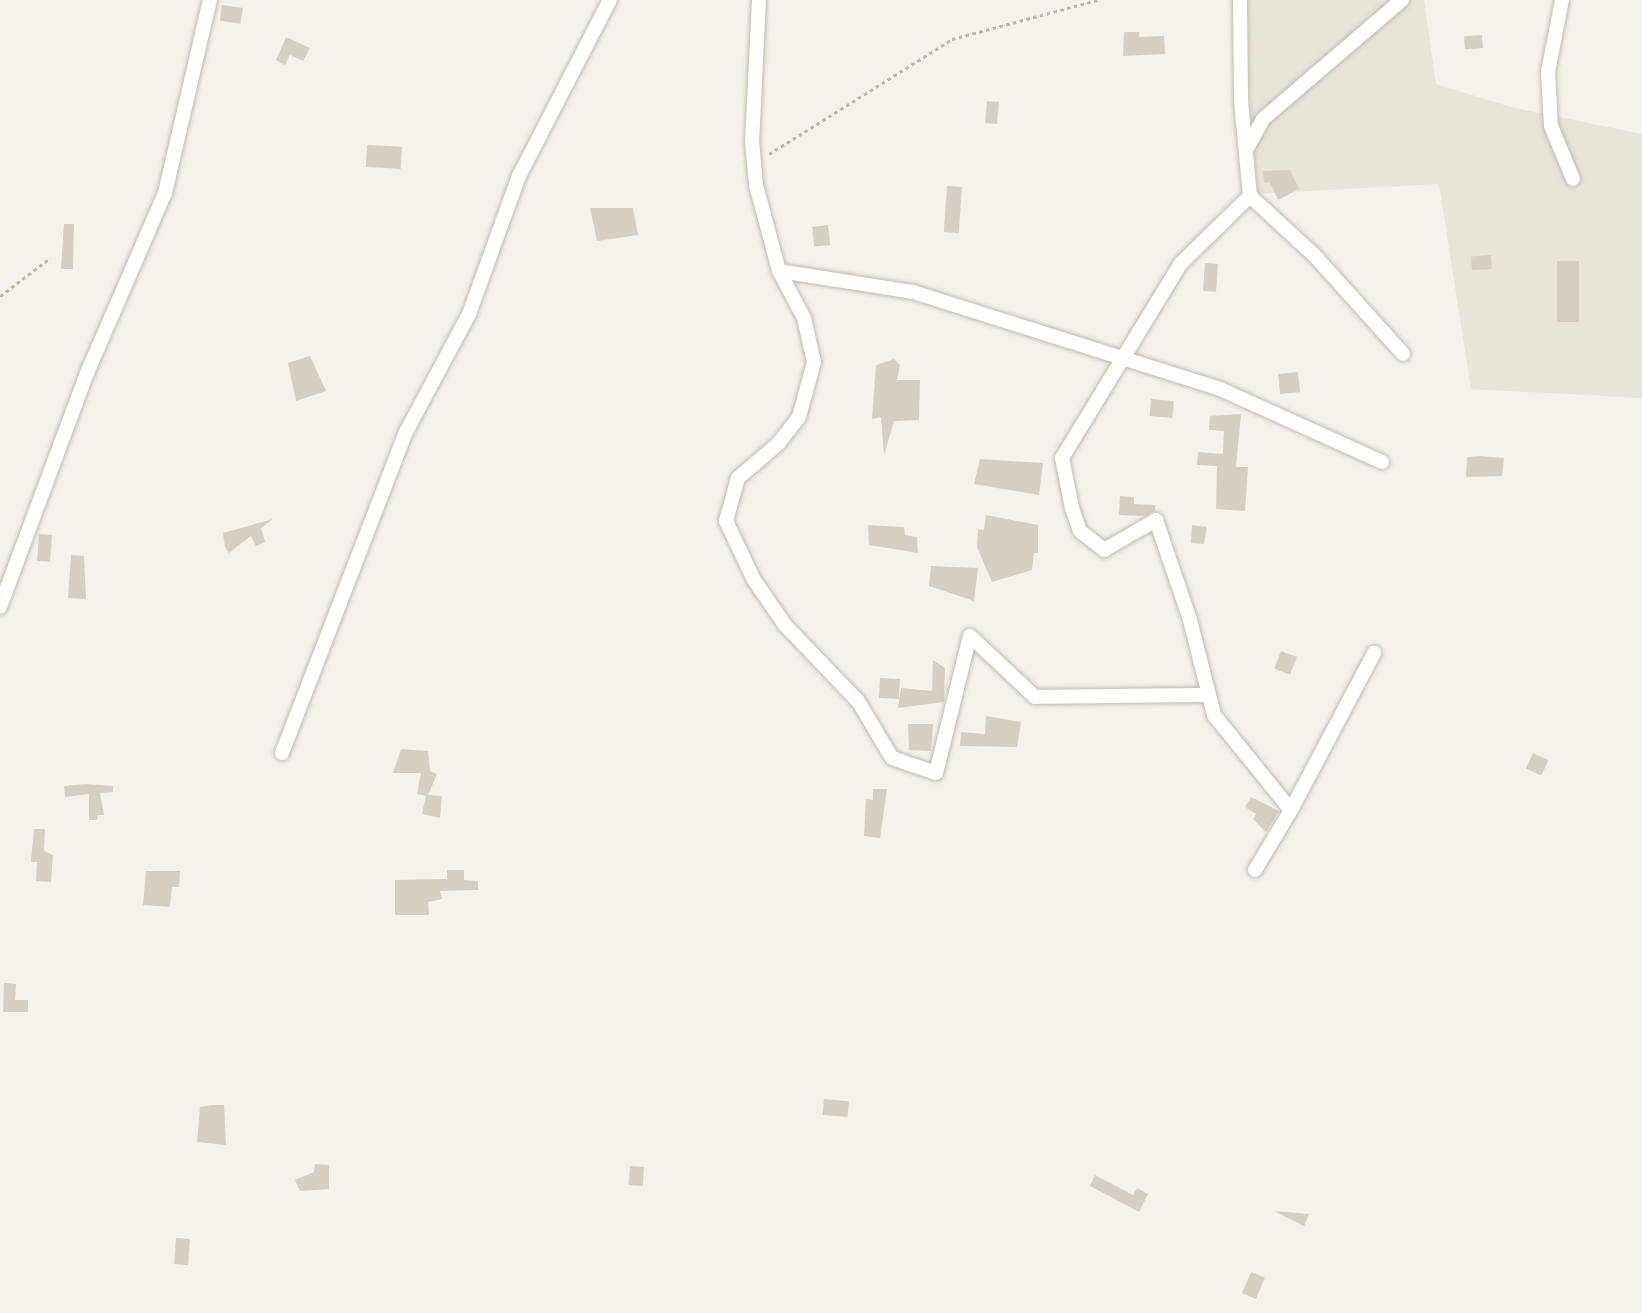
<!DOCTYPE html>
<html>
<head>
<meta charset="utf-8">
<style>
	body { margin:0 }
	#map { position:relative; width:1642px; height:1313px; overflow:hidden; background:#f5f2ec; font-family:Helvetica,sans-serif }
	div>[style] { position:absolute }
	[style*='--x'] { left:calc(var(--x)*1px); top:calc(var(--y)*1px); width:calc(var(--w)*1px); rotate:calc(var(--a)*1deg) }
	.residential>* { inset:0; background:#e8e4da }
	.building>* { inset:0; background:#d5cec2; transform-origin:0 0 }
	.path>* { height:2.5px; margin-top:-1.25px; transform-origin:0; background:repeating-linear-gradient(90deg,#c0b5a1 0 3.5px,transparent 0 7px) }
	.roads { filter:drop-shadow(0 0 2px #c0baaf) drop-shadow(0 0 2px #c0baaf) }
	.street>* { height:14px; margin:-7px; padding:0 7px; transform-origin:7px; border-radius:7px; background:#fff }
	span { translate:-50% -50%; white-space:nowrap; text-align:center; line-height:1.15; -webkit-text-stroke:5px #fff; paint-order:stroke }
</style>
</head>
<body>
<div id="map">
	<div class="residential">
		<i style="clip-path:polygon(1242px 0,1424px 0,1436px 84px,1511px 107px,1642px 134px,1642px 398px,1471px 389px,1439px 184px,1258px 194px)"></i>
	</div>
	<div class="building">
		<i style="left:222px;top:5px;width:21px;height:16px;rotate:8deg"></i>
		<i style="clip-path:polygon(1124px 32px,1139px 32px,1139px 37px,1164px 36px,1165px 54px,1123px 56px)"></i>
		<i style="left:1482px;top:35px;width:13px;height:18px;rotate:86deg"></i>
		<i style="clip-path:polygon(286px 37px,310px 48px,303px 61px,290px 55px,285px 65px,276px 60px)"></i>
		<i style="left:987px;top:101px;width:12px;height:22px;rotate:5deg"></i>
		<i style="left:367px;top:145px;width:35px;height:22px;rotate:3deg"></i>
		<i style="clip-path:polygon(1290px 170px,1299px 189px,1278px 200px,1270px 182px,1264px 183px,1263px 171px)"></i>
		<i style="left:947px;top:186px;width:15px;height:46px;rotate:4deg"></i>
		<i style="clip-path:polygon(590px 208px,633px 208px,638px 235px,597px 241px)"></i>
		<i style="clip-path:polygon(64px 224px,74px 224px,73px 269px,61px 269px)"></i>
		<i style="left:828px;top:225px;width:20px;height:16px;rotate:84deg"></i>
		<i style="left:1491px;top:255px;width:14px;height:20px;rotate:86deg"></i>
		<i style="left:1579px;top:261px;width:61px;height:22px;rotate:90deg"></i>
		<i style="left:1205px;top:263px;width:13px;height:28px;rotate:4deg"></i>
		<i style="clip-path:polygon(310px 356px,326px 391px,296px 401px,288px 363px)"></i>
		<i style="clip-path:polygon(894px 359px,900px 365px,897px 380px,920px 380px,919px 420px,894px 421px,884px 455px,881px 417px,872px 419px,876px 365px)"></i>
		<i style="left:1298px;top:372px;width:20px;height:20px;rotate:84deg"></i>
		<i style="left:1151px;top:399px;width:23px;height:17px;rotate:5deg"></i>
		<i style="clip-path:polygon(1241px 414px,1236px 467px,1248px 467px,1245px 511px,1216px 509px,1217px 466px,1197px 465px,1198px 452px,1223px 454px,1224px 431px,1209px 430px,1210px 416px)"></i>
		<i style="clip-path:polygon(1481px 456px,1504px 458px,1502px 476px,1466px 477px,1467px 457px)"></i>
		<i style="clip-path:polygon(980px 459px,1043px 463px,1039px 495px,974px 484px)"></i>
		<i style="clip-path:polygon(1120px 496px,1134px 497px,1134px 504px,1155px 505px,1155px 511px,1144px 516px,1119px 515px)"></i>
		<i style="clip-path:polygon(986px 515px,1038px 525px,1038px 553px,1034px 553px,1032px 570px,992px 582px,977px 547px,978px 529px,984px 530px)"></i>
		<i style="clip-path:polygon(273px 519px,261px 528px,265px 542px,256px 546px,251px 536px,229px 553px,225px 547px,223px 533px)"></i>
		<i style="clip-path:polygon(868px 525px,904px 527px,905px 535px,917px 537px,918px 553px,869px 545px)"></i>
		<i style="clip-path:polygon(1192px 525px,1207px 527px,1204px 544px,1191px 543px)"></i>
		<i style="left:39px;top:534px;width:13px;height:27px;rotate:4deg"></i>
		<i style="clip-path:polygon(71px 555px,84px 556px,86px 599px,68px 598px)"></i>
		<i style="clip-path:polygon(931px 566px,978px 568px,974px 601px,929px 586px)"></i>
		<i style="left:1281px;top:651px;width:17px;height:19px;rotate:21deg"></i>
		<i style="clip-path:polygon(933px 660px,945px 668px,944px 702px,898px 708px,901px 688px,932px 691px)"></i>
		<i style="left:880px;top:678px;width:20px;height:20px;rotate:3deg"></i>
		<i style="clip-path:polygon(986px 716px,1021px 722px,1017px 747px,960px 746px,961px 732px,985px 734px)"></i>
		<i style="clip-path:polygon(908px 724px,933px 724px,931px 751px,909px 750px)"></i>
		<i style="clip-path:polygon(401px 749px,428px 751px,430px 771px,437px 774px,428px 795px,442px 796px,440px 818px,422px 814px,426px 796px,417px 794px,421px 773px,393px 773px)"></i>
		<i style="left:1533px;top:753px;width:17px;height:17px;rotate:25deg"></i>
		<i style="clip-path:polygon(85px 784px,113px 786px,113px 792px,100px 793px,104px 815px,98px 815px,97px 820px,89px 820px,89px 794px,65px 797px,64px 786px)"></i>
		<i style="clip-path:polygon(873px 789px,887px 789px,880px 838px,864px 836px,866px 799px,873px 800px)"></i>
		<i style="clip-path:polygon(1251px 797px,1279px 811px,1266px 832px,1253px 819px,1256px 814px,1245px 807px)"></i>
		<i style="clip-path:polygon(34px 829px,45px 829px,44px 851px,53px 855px,51px 882px,36px 881px,37px 862px,31px 862px)"></i>
		<i style="clip-path:polygon(447px 870px,464px 870px,464px 880px,478px 881px,478px 890px,440px 891px,442px 899px,428px 902px,429px 915px,395px 915px,395px 880px,447px 879px)"></i>
		<i style="clip-path:polygon(146px 871px,180px 871px,179px 887px,172px 887px,170px 907px,143px 905px)"></i>
		<i style="clip-path:polygon(4px 983px,16px 984px,15px 1000px,28px 1000px,28px 1012px,3px 1012px)"></i>
		<i style="left:824px;top:1099px;width:25px;height:16px;rotate:5deg"></i>
		<i style="clip-path:polygon(212px 1105px,224px 1105px,226px 1145px,197px 1142px,200px 1107px)"></i>
		<i style="clip-path:polygon(315px 1164px,329px 1165px,329px 1189px,300px 1191px,295px 1180px,314px 1172px)"></i>
		<i style="left:630px;top:1166px;width:14px;height:19px;rotate:4deg"></i>
		<i style="clip-path:polygon(1095px 1175px,1133px 1195px,1137px 1188px,1148px 1194px,1139px 1212px,1090px 1186px)"></i>
		<i style="clip-path:polygon(1274px 1211px,1309px 1214px,1304px 1226px)"></i>
		<i style="left:176px;top:1238px;width:14px;height:26px;rotate:4deg"></i>
		<i style="left:1251px;top:1272px;width:15px;height:23px;rotate:23deg"></i>
	</div>
	<div class="path">
		<i style="--x:769;--y:154;--w:216;--a:-32.1"></i>
		<i style="--x:952;--y:39;--w:151;--a:-15"></i>
		<i style="--x:0;--y:296;--w:63;--a:-37.2"></i>
	</div>
	<div class="roads">
		<div class="street">
			<i style="--x:759;--y:0;--w:141;--a:92.8"></i>
			<i style="--x:752;--y:141;--w:44;--a:84.8"></i>
			<i style="--x:756;--y:185;--w:89;--a:75"></i>
			<i style="--x:779;--y:271;--w:53;--a:62"></i>
			<i style="--x:804;--y:318;--w:45;--a:77.2"></i>
			<i style="--x:814;--y:362;--w:57;--a:105.3"></i>
			<i style="--x:799;--y:417;--w:33;--a:128"></i>
			<i style="--x:779;--y:443;--w:54;--a:139.5"></i>
			<i style="--x:738;--y:478;--w:45;--a:105.6"></i>
			<i style="--x:726;--y:521;--w:65;--a:64.6"></i>
			<i style="--x:754;--y:580;--w:55;--a:55.4"></i>
			<i style="--x:785;--y:625;--w:105;--a:46.2"></i>
			<i style="--x:858;--y:701;--w:66;--a:59.2"></i>
			<i style="--x:892;--y:758;--w:46;--a:18.8"></i>
			<i style="--x:936;--y:773;--w:141;--a:-76.1"></i>
			<i style="--x:970;--y:636;--w:89;--a:43.2"></i>
			<i style="--x:1035;--y:697;--w:174;--a:-0.7"></i>
			<i style="--x:1240;--y:0;--w:101;--a:89.4"></i>
			<i style="--x:1241;--y:101;--w:95;--a:84.6"></i>
			<i style="--x:1250;--y:196;--w:87;--a:42.7"></i>
			<i style="--x:1314;--y:255;--w:133;--a:48"></i>
			<i style="--x:1562;--y:0;--w:73;--a:101"></i>
			<i style="--x:1548;--y:72;--w:54;--a:86.8"></i>
			<i style="--x:1551;--y:126;--w:57;--a:67.5"></i>
			<i style="--x:1246;--y:150;--w:35;--a:-61"></i>
			<i style="--x:1263;--y:119;--w:183;--a:-40.6"></i>
			<i style="--x:1250;--y:196;--w:96;--a:135.8"></i>
			<i style="--x:1181;--y:263;--w:228;--a:121.4"></i>
			<i style="--x:1062;--y:458;--w:51;--a:78.7"></i>
			<i style="--x:1072;--y:508;--w:24;--a:71"></i>
			<i style="--x:1080;--y:531;--w:31;--a:38"></i>
			<i style="--x:1104;--y:550;--w:60;--a:-30"></i>
			<i style="--x:1156;--y:520;--w:106;--a:71.2"></i>
			<i style="--x:1190;--y:620;--w:98;--a:75.8"></i>
			<i style="--x:1214;--y:715;--w:122;--a:51"></i>
			<i style="--x:1291;--y:810;--w:178;--a:-62.1"></i>
			<i style="--x:779;--y:271;--w:136;--a:8.9"></i>
			<i style="--x:913;--y:292;--w:320;--a:17.5"></i>
			<i style="--x:1218;--y:388;--w:180;--a:24.3"></i>
			<i style="--x:0;--y:607;--w:250;--a:-69.6"></i>
			<i style="--x:87;--y:373;--w:196;--a:-66.6"></i>
			<i style="--x:165;--y:193;--w:198;--a:-76.9"></i>
			<i style="--x:282;--y:753;--w:344;--a:-68.9"></i>
			<i style="--x:406;--y:432;--w:134;--a:-61.9"></i>
			<i style="--x:469;--y:314;--w:147;--a:-70.1"></i>
			<i style="--x:519;--y:176;--w:198;--a:-62.7"></i>
			<i style="--x:1255;--y:870;--w:70;--a:-59"></i>
		</div>
	</div>
</div>
</body>
</html>
